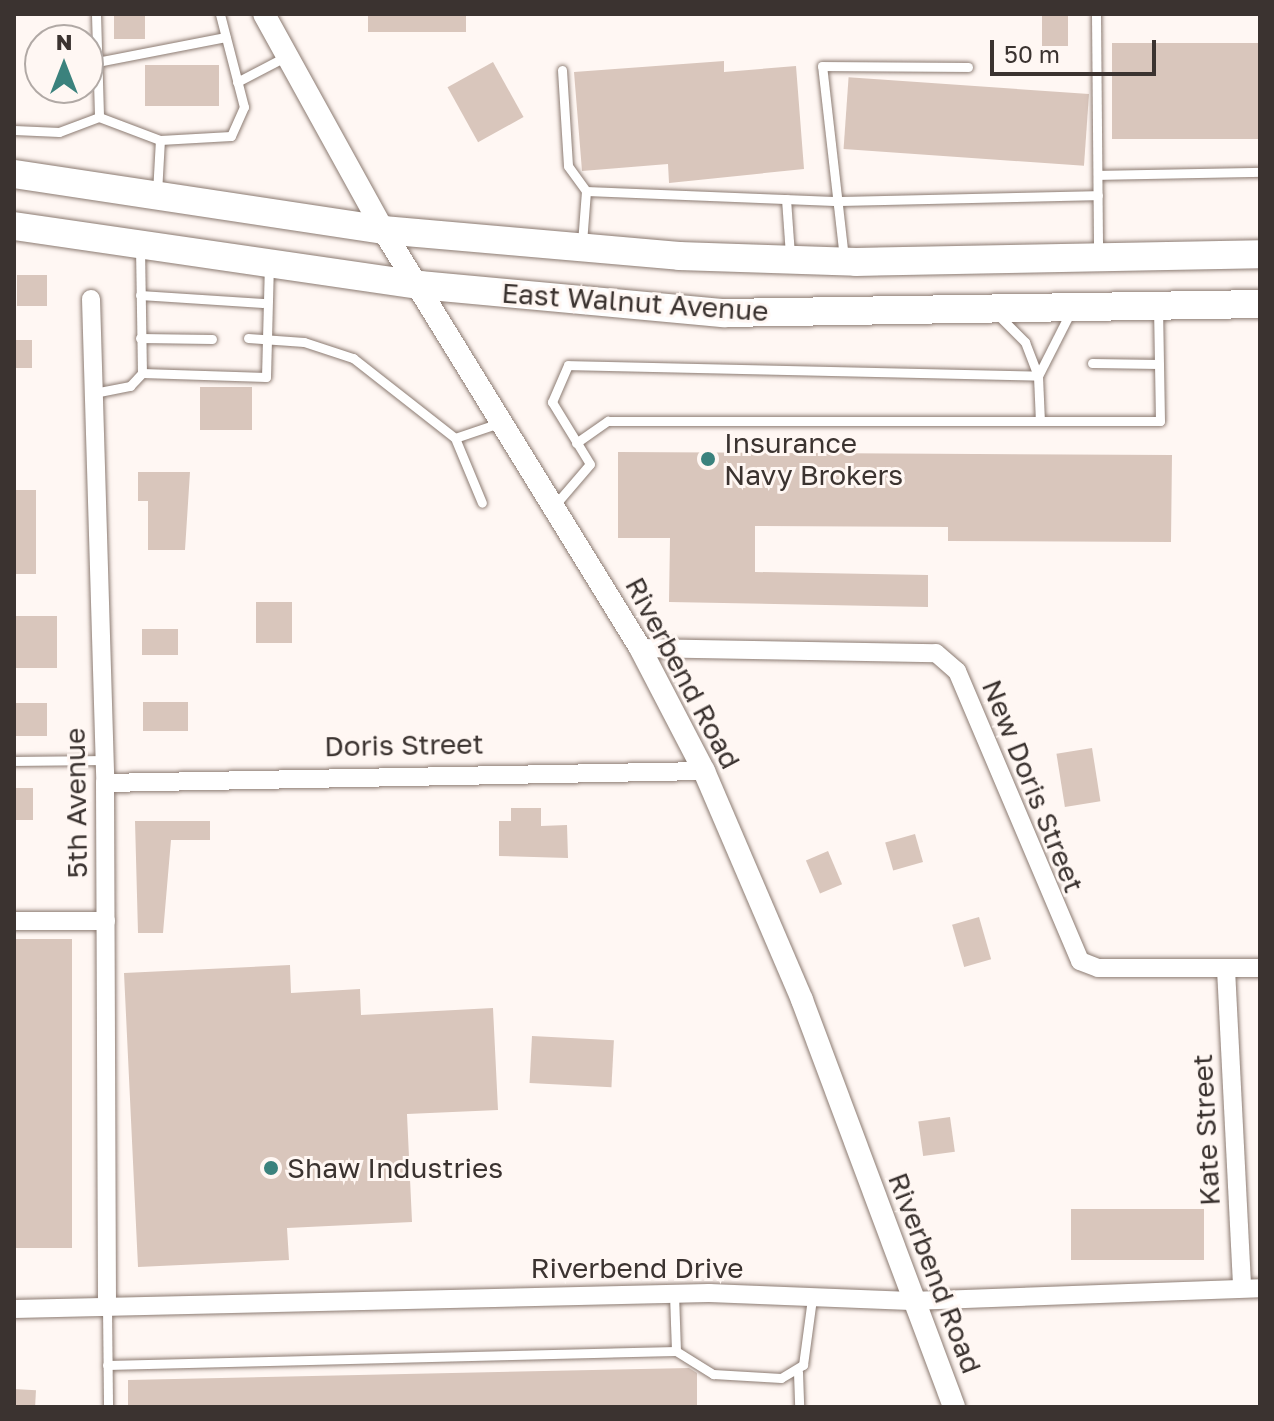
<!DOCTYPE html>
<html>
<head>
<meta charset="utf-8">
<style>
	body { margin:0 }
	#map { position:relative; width:1274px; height:1421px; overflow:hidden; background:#fff7f3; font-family:"Golos Text",sans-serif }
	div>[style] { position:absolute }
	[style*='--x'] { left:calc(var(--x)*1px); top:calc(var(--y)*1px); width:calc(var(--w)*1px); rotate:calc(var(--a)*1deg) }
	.building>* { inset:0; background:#d9c6bc; transform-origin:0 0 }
	.roads { filter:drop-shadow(0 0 2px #8c7b72) drop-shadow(0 0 2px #8c7b72) }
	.service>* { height:9px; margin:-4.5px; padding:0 4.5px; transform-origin:4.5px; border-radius:4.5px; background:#fff }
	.minor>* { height:18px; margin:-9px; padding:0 9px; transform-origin:9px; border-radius:9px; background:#fff }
	.tertiary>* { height:22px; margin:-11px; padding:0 11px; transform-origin:11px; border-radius:11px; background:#fff }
	.primary>* { height:28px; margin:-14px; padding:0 14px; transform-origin:14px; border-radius:14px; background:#fff }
	.dots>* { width:22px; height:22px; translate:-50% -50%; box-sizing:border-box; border:4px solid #fff7f3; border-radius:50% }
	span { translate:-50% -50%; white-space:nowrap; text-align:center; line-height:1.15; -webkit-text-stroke:6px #fff7f3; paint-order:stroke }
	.street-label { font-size:28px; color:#3b3330 }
	.poi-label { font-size:28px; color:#3b3330 }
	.left { translate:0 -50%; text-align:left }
	.frame { position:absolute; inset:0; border:16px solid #3b3330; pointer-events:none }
	.north { position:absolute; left:24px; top:24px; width:80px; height:80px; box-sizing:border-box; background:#fff7f3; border:2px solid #b1a9a5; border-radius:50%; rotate:0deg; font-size:22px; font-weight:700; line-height:32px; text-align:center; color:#3b3330 }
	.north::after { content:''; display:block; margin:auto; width:28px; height:36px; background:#3b827d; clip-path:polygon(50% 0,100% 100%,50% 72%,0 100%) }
	.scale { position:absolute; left:990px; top:40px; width:166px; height:36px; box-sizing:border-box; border:4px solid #3b3330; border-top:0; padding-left:10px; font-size:24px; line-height:28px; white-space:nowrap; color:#3b3330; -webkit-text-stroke:6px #fff7f3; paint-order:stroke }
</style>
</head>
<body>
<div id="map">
	<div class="building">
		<i style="left:114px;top:14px;width:31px;height:25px"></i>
		<i style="left:368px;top:14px;width:98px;height:18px"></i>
		<i style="left:1042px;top:14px;width:26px;height:32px"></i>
		<i style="left:1112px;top:43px;width:148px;height:96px"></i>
		<i style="clip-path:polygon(724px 61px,724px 72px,796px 66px,804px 169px,669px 183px,668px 164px,582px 171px,574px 72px)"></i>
		<i style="left:493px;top:62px;width:63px;height:52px;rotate:61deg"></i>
		<i style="left:145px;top:65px;width:74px;height:41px"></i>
		<i style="left:1089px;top:94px;width:72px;height:241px;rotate:94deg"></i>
		<i style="left:17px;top:275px;width:30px;height:31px"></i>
		<i style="left:14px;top:340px;width:18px;height:28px"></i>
		<i style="left:200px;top:387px;width:52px;height:43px"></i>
		<i style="clip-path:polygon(618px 452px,1172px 455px,1171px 542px,948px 541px,948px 527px,755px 526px,755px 572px,928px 575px,928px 607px,669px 602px,670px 538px,618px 538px)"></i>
		<i style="clip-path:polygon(138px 472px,190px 472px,185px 550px,148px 550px,148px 501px,138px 501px)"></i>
		<i style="left:14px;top:490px;width:22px;height:84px"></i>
		<i style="left:256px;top:602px;width:36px;height:41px"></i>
		<i style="left:14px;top:616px;width:43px;height:52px"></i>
		<i style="left:142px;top:629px;width:36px;height:26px"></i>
		<i style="left:143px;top:702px;width:45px;height:29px"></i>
		<i style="left:14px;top:703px;width:33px;height:33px"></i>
		<i style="left:1092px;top:748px;width:54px;height:36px;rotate:81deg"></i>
		<i style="left:14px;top:788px;width:19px;height:32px"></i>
		<i style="clip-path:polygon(511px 808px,541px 808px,541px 826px,567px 825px,568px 858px,499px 856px,499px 821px,511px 821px)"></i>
		<i style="clip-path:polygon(135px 821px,210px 821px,210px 840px,171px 840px,163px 933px,138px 933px)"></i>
		<i style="left:915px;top:834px;width:29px;height:31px;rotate:74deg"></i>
		<i style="left:828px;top:851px;width:36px;height:24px;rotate:67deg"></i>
		<i style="left:979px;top:917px;width:44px;height:28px;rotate:74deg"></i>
		<i style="left:72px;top:939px;width:309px;height:58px;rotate:90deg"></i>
		<i style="clip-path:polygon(290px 965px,291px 993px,360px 989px,361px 1015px,493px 1008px,498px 1110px,407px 1114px,412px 1222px,287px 1228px,289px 1260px,138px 1267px,124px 973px)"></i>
		<i style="left:532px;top:1036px;width:82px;height:47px;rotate:3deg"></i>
		<i style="left:950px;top:1117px;width:35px;height:32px;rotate:82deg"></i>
		<i style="left:1071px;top:1209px;width:133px;height:51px"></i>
		<i style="clip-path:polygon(689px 1368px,697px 1373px,697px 1407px,128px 1407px,128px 1380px)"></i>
		<i style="left:14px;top:1389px;width:22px;height:18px;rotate:3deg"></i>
	</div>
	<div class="roads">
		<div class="service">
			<i style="--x:96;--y:14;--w:103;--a:88.3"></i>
			<i style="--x:99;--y:117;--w:65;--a:20.7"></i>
			<i style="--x:160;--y:140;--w:71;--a:-3.2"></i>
			<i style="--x:231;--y:136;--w:32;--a:-66"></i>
			<i style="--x:244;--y:107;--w:96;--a:-104.5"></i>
			<i style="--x:1096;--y:14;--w:240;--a:89.5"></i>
			<i style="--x:97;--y:62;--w:131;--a:-11"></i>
			<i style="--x:562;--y:70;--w:96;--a:86.4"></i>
			<i style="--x:568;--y:166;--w:31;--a:54"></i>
			<i style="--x:237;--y:82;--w:54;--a:-27.5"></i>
			<i style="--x:14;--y:130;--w:45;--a:2.5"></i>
			<i style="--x:59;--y:132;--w:43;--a:-20.6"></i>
			<i style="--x:1098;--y:175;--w:162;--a:-1.1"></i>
			<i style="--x:157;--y:193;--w:53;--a:-86.8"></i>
			<i style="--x:786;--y:199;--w:56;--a:85.9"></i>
			<i style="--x:582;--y:243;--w:52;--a:-85.6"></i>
			<i style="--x:586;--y:191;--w:254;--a:2.3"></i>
			<i style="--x:840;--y:201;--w:258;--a:-1.3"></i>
			<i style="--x:140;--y:247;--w:126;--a:89.1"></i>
			<i style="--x:142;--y:373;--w:124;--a:1.8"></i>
			<i style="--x:266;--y:377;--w:111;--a:-88.5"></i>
			<i style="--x:844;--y:258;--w:193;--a:-96.5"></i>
			<i style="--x:822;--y:66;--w:146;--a:0.4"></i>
			<i style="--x:140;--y:295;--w:123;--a:3.7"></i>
			<i style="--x:997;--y:314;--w:40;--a:45"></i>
			<i style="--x:1025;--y:342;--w:36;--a:69"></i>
			<i style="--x:1038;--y:376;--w:45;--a:87.5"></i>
			<i style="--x:1040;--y:421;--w:120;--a:0"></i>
			<i style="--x:1160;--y:421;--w:112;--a:-91"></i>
			<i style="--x:140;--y:338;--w:72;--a:0.8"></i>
			<i style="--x:248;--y:338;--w:56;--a:4.1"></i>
			<i style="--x:304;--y:342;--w:52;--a:18.1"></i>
			<i style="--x:353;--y:358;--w:130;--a:38.1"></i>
			<i style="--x:455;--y:438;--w:46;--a:-18.8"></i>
			<i style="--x:1092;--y:363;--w:67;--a:0.9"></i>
			<i style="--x:94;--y:393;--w:37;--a:-11"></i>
			<i style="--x:130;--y:386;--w:18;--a:-47"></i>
			<i style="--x:455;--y:438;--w:70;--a:67.4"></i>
			<i style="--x:576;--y:443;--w:39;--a:-35"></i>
			<i style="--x:608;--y:421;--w:432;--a:0"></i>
			<i style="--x:554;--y:506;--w:55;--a:-49.4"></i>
			<i style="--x:590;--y:464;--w:73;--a:-121.5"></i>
			<i style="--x:552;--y:402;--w:40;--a:-66.6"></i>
			<i style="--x:568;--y:365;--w:470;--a:1.3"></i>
			<i style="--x:1038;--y:376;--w:73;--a:-63.1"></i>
			<i style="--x:14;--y:761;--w:90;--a:-0.6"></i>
			<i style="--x:674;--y:1294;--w:57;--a:88"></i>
			<i style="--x:107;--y:1307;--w:100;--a:89.4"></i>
			<i style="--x:107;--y:1365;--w:569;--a:-1.41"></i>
			<i style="--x:676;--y:1351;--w:44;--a:31.9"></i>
			<i style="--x:713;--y:1374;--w:68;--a:3.4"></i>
			<i style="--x:781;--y:1378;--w:26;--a:-31"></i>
			<i style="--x:803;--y:1365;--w:68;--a:-82.3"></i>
			<i style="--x:798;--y:1372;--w:35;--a:88"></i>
		</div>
		<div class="minor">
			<i style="--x:91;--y:299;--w:484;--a:88.3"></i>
			<i style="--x:105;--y:783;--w:524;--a:89.78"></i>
			<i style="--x:640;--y:648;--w:296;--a:1"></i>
			<i style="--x:936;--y:653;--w:28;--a:41"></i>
			<i style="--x:957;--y:671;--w:315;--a:67"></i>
			<i style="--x:1080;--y:961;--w:19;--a:21"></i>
			<i style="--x:1098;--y:968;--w:162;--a:0"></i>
			<i style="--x:105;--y:783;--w:599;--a:-1.15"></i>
			<i style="--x:14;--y:921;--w:92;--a:0"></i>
			<i style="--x:1226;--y:969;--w:319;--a:87.1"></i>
			<i style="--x:14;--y:1309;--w:695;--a:-1.32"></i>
			<i style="--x:709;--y:1293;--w:202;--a:2.3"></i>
			<i style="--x:911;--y:1301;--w:349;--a:-2.1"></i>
		</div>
		<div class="tertiary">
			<i style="--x:264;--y:14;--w:247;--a:61.1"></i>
			<i style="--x:383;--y:230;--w:491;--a:58.4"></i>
			<i style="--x:640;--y:648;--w:139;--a:62.5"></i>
			<i style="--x:704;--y:771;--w:249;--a:66.8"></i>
			<i style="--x:802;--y:1000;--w:434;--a:69.5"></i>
		</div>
		<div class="primary">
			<i style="--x:14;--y:174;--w:373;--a:8.6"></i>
			<i style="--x:383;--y:230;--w:297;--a:5"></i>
			<i style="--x:679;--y:256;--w:177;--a:1.9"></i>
			<i style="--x:856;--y:262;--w:404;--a:-1.1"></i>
			<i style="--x:14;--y:226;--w:410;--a:8.3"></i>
			<i style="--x:420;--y:285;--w:305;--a:5.3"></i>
			<i style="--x:724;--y:313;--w:536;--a:-0.96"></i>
		</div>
	</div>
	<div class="dots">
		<i style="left:708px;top:459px;background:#3b827d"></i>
		<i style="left:271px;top:1168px;background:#3b827d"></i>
	</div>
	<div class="street-label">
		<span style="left:635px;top:302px;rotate:4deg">East Walnut Avenue</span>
		<span style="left:683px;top:673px;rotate:62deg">Riverbend Road</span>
		<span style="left:404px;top:745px;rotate:-1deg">Doris Street</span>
		<span style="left:1033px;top:786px;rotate:68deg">New Doris Street</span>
		<span style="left:76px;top:803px;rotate:-91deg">5th Avenue</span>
		<span style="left:1206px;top:1130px;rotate:-93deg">Kate Street</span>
		<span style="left:637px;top:1268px">Riverbend Drive</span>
		<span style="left:935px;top:1273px;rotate:69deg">Riverbend Road</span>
	</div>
	<div class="poi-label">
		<span class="left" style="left:724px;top:459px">Insurance<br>Navy Brokers</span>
		<span class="left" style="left:287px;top:1168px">Shaw Industries</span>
	</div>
	<div class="frame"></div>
	<div class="north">N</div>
	<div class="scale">50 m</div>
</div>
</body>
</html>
